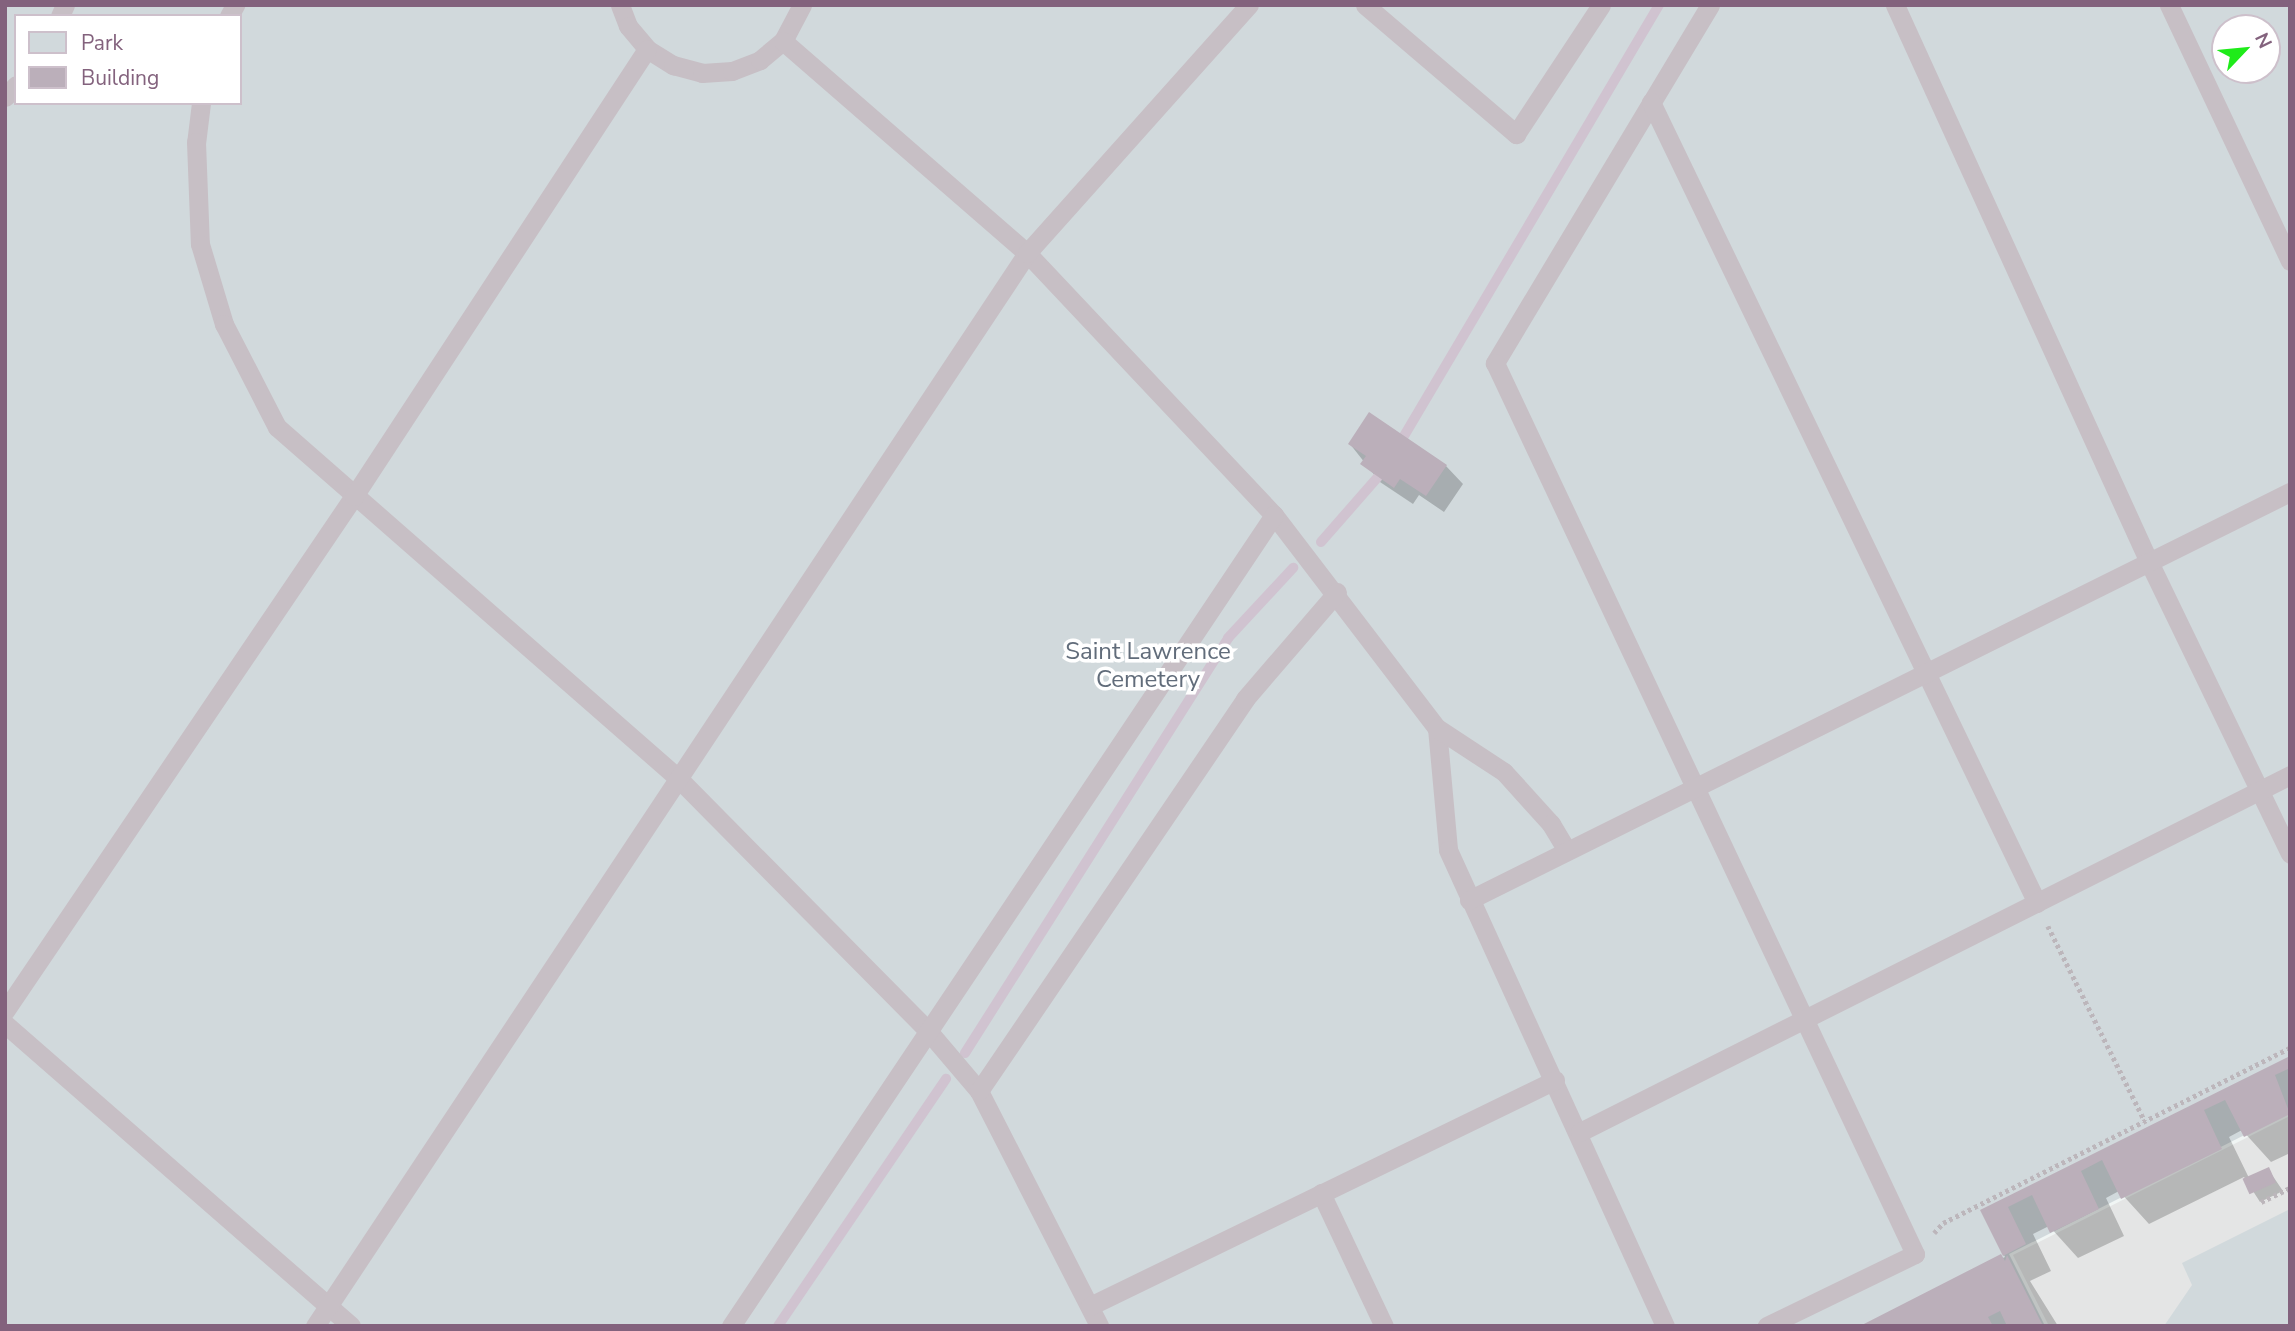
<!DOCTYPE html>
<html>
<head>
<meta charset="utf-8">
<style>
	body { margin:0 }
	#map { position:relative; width:2295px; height:1331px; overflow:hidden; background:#f0f5f4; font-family:"Nunito Sans",sans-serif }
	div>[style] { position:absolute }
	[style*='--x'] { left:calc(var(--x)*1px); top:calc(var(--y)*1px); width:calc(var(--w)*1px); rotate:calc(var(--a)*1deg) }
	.built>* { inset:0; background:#e4e5e5 }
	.green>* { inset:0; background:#d1d9dc }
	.shadow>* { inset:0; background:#0003 }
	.stream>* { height:10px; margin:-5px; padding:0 5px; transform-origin:5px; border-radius:5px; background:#d0c3d0 }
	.building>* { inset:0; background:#bbafba; transform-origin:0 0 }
	.path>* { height:4.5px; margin-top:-2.25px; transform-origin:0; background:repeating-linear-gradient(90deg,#bcb6bb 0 3.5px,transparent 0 7px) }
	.service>* { height:19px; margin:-9.5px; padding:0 9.5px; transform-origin:9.5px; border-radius:9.5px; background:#c7bfc5 }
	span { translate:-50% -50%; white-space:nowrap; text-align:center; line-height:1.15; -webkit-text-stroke:7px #fff; paint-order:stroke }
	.park-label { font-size:24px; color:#616c7a }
	.frame { position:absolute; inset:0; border:7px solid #83627d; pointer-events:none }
	.legend { position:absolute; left:14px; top:14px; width:228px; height:91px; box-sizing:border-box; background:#fff; border:2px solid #cdc0cb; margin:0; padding:9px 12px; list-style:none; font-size:21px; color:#83627d }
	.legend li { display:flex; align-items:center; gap:14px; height:35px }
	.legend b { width:35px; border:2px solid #cdc0cb }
	.north { position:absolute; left:2211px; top:14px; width:70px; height:70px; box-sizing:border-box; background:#fff; border:2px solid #cdc0cb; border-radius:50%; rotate:64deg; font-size:19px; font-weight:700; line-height:28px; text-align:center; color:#83627d }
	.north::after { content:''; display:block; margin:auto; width:24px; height:32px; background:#1feb1a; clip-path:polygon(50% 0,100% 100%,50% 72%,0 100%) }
</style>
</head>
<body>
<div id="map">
	<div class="built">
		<i style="clip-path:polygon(2290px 1116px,2290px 1326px,2049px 1326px,2013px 1255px)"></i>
	</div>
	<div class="green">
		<i style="clip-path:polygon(evenodd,5px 5px,2290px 5px,2290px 1112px,2009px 1254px,2045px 1326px,5px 1326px,5px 5px,16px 16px,240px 16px,240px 103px,16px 103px,16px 16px,5px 5px,2225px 28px,2267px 28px,2267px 70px,2225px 70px,2225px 28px)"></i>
		<i style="clip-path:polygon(2290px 1209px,2290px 1326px,2164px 1326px,2192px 1285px,2182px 1263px)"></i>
	</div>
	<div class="shadow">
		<i style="clip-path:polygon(1350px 444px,1446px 466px,1463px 484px,1444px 512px,1419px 495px,1413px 504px,1380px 482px)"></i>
		<i style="clip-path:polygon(2290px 1058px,2290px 1153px,2271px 1162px,2242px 1130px,2229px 1137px,2249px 1178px,2268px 1169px,2283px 1191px,2260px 1202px,2244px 1177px,2149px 1224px,2119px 1191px,2106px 1198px,2124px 1236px,2078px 1258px,2049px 1226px,2033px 1234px,2051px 1271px,2030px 1281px,2058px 1326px,1864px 1326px,2005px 1257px,1982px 1211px)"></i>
	</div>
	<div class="stream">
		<i style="--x:1404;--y:436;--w:501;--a:-59.39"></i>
		<i style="--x:1321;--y:542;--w:86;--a:-48.8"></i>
		<i style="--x:965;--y:1053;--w:491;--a:-57.6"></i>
		<i style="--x:1228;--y:638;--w:96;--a:-47.1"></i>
		<i style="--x:778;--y:1326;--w:299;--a:-55.8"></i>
	</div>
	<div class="building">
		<i style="clip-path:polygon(1369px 412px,1447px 465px,1426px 496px,1400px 479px,1394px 488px,1360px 464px,1366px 456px,1348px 444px)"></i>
		<i style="clip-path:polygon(2290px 1056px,2290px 1068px,2275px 1075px,2290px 1114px,2244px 1137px,2225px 1100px,2204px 1110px,2222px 1149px,2121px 1199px,2102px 1160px,2081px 1171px,2099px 1209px,2050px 1233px,2032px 1195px,2008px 1207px,2026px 1244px,2003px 1256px,1980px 1210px)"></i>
		<i style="left:2269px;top:1167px;width:17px;height:29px;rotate:66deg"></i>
		<i style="clip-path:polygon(2001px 1254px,2005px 1261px,2007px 1255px,2043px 1326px,2007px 1326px,2000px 1311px,1988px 1317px,1993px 1326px,1860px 1326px)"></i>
	</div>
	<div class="path">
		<i style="--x:2048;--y:926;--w:218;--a:63.6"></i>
		<i style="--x:2261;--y:1202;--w:32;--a:-26"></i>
		<i style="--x:1934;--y:1233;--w:13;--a:-48"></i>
		<i style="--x:1943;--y:1223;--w:389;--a:-26.8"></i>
	</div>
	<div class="service">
		<i style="--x:620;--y:5;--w:22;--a:69"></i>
		<i style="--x:628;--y:26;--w:30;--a:50"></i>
		<i style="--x:647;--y:49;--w:31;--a:32"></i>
		<i style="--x:673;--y:65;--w:30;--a:15"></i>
		<i style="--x:702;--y:73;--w:30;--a:-4"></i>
		<i style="--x:732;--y:71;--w:30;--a:-21"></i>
		<i style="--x:760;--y:60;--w:30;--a:-40"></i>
		<i style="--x:783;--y:41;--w:41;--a:-62.2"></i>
		<i style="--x:1365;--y:5;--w:199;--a:40.5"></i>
		<i style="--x:1516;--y:134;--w:154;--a:-56.6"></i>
		<i style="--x:1710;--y:5;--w:418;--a:121"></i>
		<i style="--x:1495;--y:363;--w:985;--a:64.76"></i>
		<i style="--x:1915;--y:1254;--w:165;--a:154.1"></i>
		<i style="--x:1895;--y:5;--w:612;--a:65.49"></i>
		<i style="--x:2149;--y:562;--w:324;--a:64.2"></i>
		<i style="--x:2169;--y:5;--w:283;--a:64.7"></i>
		<i style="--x:60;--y:16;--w:12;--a:-66"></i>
		<i style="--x:229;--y:16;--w:13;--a:-61"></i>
		<i style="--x:783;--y:41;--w:323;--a:41"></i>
		<i style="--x:1027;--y:253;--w:360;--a:46.7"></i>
		<i style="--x:1274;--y:515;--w:268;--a:52.6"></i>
		<i style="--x:1437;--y:728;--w:122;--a:84.8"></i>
		<i style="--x:1448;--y:850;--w:523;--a:65.49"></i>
		<i style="--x:5;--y:97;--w:16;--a:-47"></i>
		<i style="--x:1651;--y:102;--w:889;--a:64.27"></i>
		<i style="--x:201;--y:103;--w:39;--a:97"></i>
		<i style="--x:196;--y:142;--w:102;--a:87.8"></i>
		<i style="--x:200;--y:244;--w:84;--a:73.3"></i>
		<i style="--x:224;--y:324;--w:116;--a:62.8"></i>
		<i style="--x:277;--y:427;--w:533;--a:41.2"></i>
		<i style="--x:678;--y:778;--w:357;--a:45.3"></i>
		<i style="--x:929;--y:1032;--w:77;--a:49.7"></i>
		<i style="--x:979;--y:1091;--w:264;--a:62.9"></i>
		<i style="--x:1437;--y:728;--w:80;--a:33.3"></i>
		<i style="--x:1504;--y:772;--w:70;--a:47.9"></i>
		<i style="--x:1551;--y:824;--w:31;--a:59"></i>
		<i style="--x:1469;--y:900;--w:917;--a:-26.43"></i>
		<i style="--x:5;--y:1011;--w:622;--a:-55.88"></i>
		<i style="--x:354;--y:496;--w:534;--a:-56.76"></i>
		<i style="--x:5;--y:1024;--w:459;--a:41.1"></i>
		<i style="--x:979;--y:1091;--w:474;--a:-55.8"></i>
		<i style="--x:1245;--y:699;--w:141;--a:-49.3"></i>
		<i style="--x:1580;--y:1132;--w:795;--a:-26.69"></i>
		<i style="--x:1321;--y:1193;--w:147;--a:64.7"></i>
		<i style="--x:1090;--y:1306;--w:517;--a:-25.92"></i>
		<i style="--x:315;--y:1326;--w:1288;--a:-56.43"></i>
		<i style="--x:1027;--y:253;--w:333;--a:-48.2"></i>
		<i style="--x:731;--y:1326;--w:976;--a:-56.2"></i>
	</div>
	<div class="park-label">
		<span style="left:1148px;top:666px">Saint Lawrence<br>Cemetery</span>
	</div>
	<div class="frame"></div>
	<ul class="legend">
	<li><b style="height:19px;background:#d1d9dc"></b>Park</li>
	<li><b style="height:19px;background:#bbafba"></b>Building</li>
	</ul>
	<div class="north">N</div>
</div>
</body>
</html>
